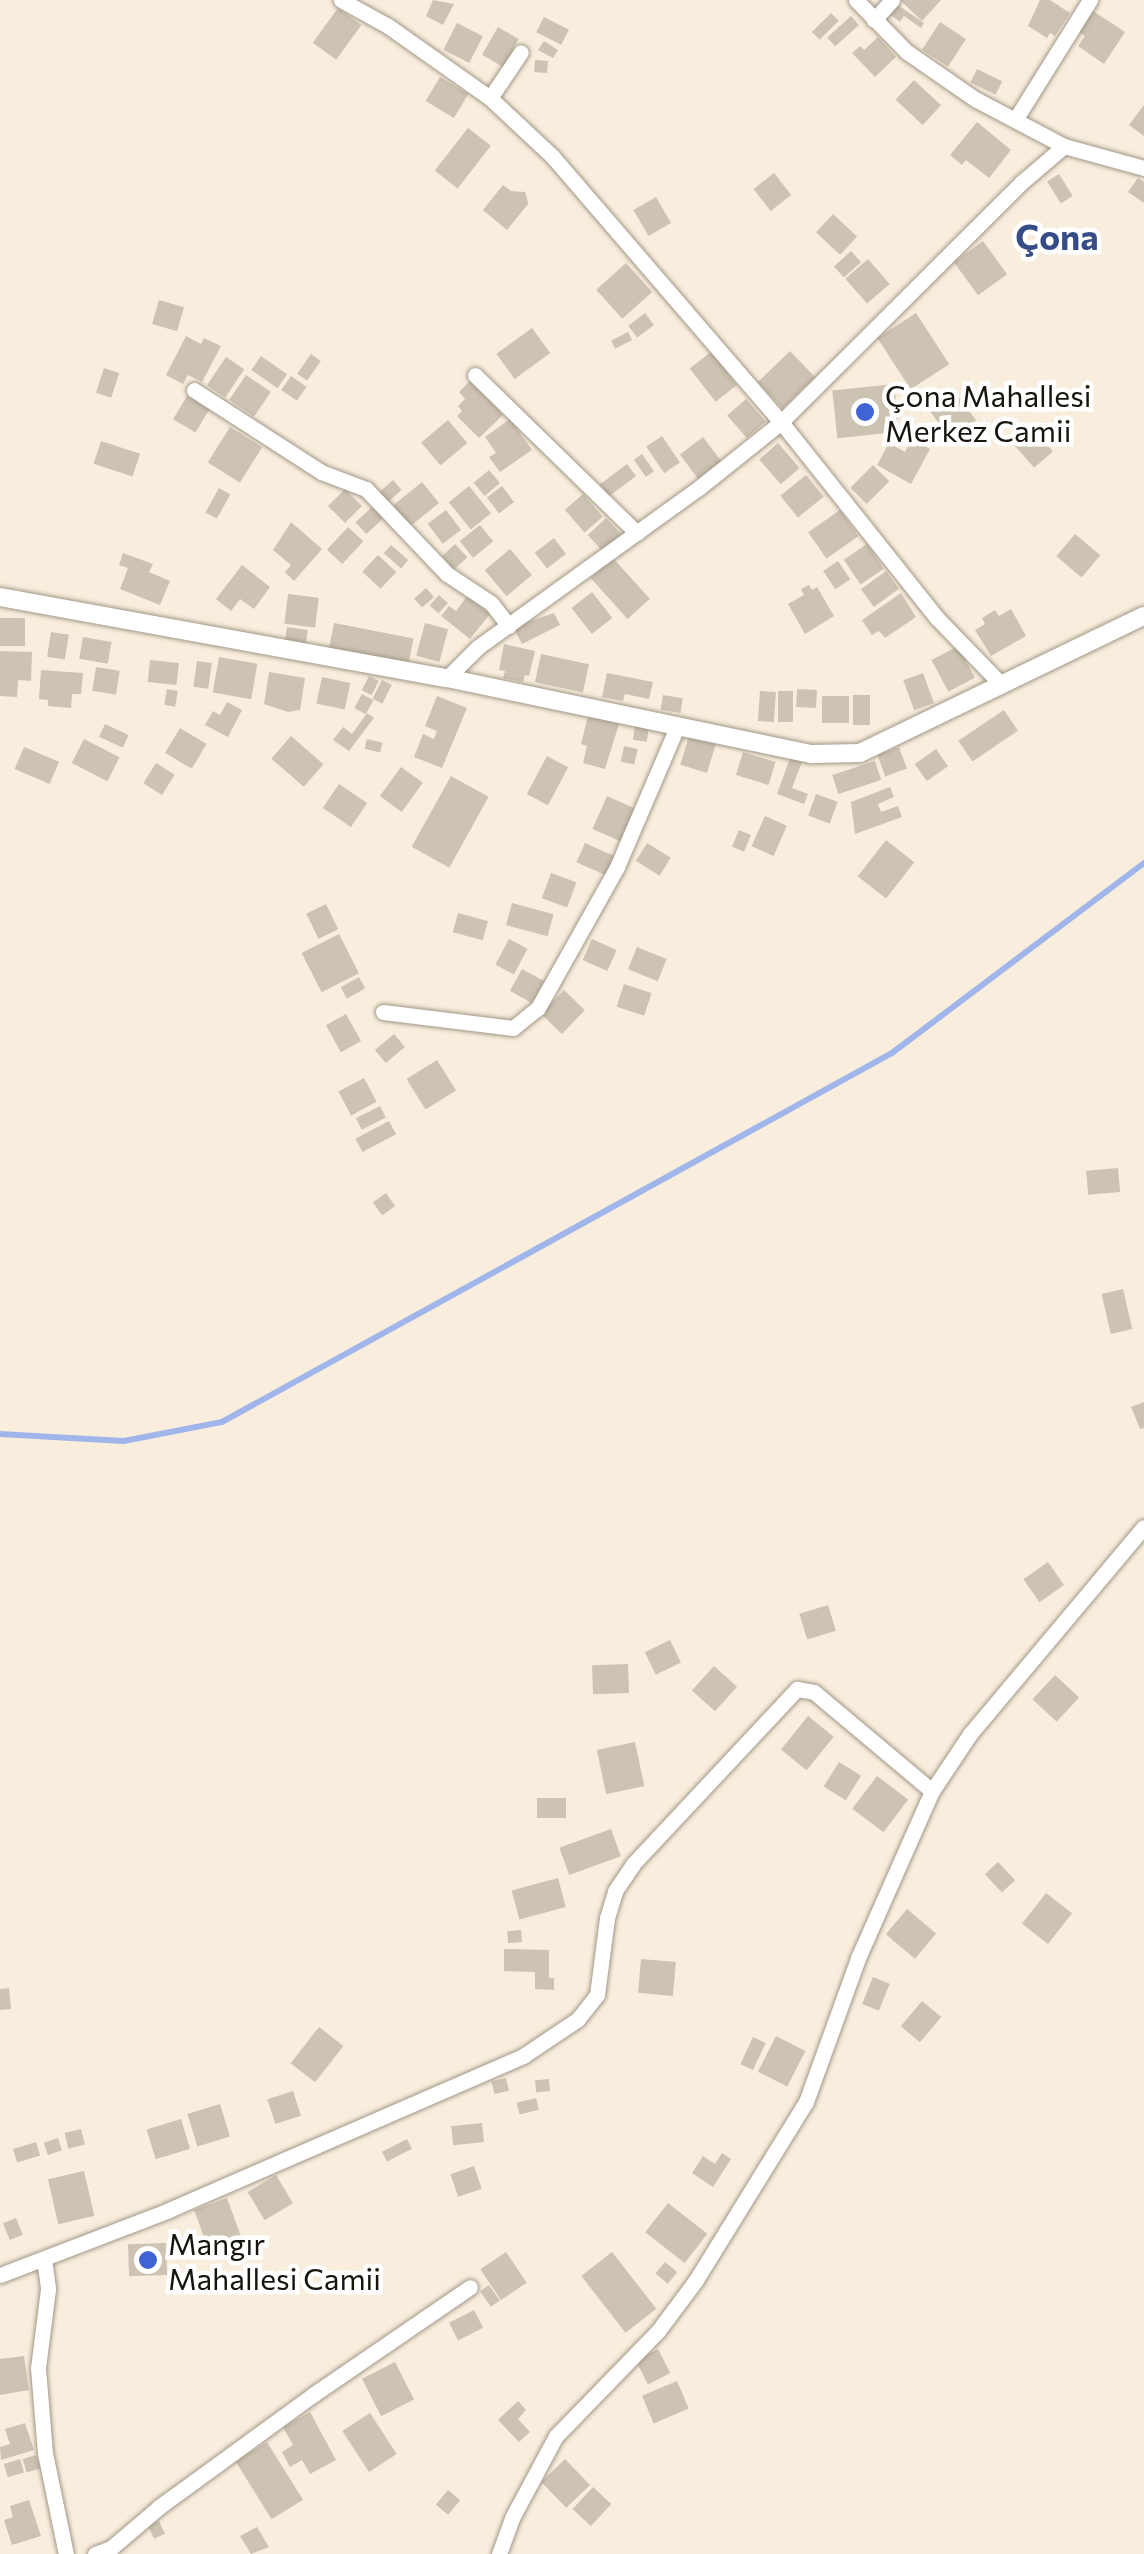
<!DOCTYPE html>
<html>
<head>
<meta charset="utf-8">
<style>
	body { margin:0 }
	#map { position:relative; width:1144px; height:2554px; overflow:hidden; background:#f9eedd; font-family:Commissioner,sans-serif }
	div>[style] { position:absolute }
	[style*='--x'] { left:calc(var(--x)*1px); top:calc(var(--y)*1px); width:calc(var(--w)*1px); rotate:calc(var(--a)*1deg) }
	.stream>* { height:6px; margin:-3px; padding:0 3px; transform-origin:3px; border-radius:3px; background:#a0b6eb }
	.building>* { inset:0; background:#cdc3b3; transform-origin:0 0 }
	.roads { filter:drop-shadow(0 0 2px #a19788) drop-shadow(0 0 2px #a19788) }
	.minor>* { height:15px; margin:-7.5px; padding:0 7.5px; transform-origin:7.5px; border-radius:7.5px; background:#fff }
	.tertiary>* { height:18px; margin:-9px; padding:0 9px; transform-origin:9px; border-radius:9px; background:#fff }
	.dots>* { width:28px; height:28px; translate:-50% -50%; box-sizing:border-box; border:5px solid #fff; border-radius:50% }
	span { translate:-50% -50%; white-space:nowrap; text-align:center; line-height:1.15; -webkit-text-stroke:9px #fff; paint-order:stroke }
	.poi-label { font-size:30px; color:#17140e }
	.left { translate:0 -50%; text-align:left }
	.quarter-label { font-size:35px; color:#364c86; font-weight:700 }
</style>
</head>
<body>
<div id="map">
	<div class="stream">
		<i style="--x:0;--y:1434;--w:124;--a:3.2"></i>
		<i style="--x:124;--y:1441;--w:100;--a:-11"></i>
		<i style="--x:222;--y:1422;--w:765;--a:-28.84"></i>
		<i style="--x:892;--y:1053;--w:316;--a:-37"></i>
	</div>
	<div class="building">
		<i style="clip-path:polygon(433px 0,454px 4px,443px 25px,426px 16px)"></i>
		<i style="clip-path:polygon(900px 0,941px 0,922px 21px)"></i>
		<i style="clip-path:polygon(1040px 0,1050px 0,1070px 13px,1055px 36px,1050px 33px,1047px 38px,1028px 26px)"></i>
		<i style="clip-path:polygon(895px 3px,924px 23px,921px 28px,904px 16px,900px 22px,888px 13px)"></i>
		<i style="left:338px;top:8px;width:29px;height:43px;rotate:36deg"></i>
		<i style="clip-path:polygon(1090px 9px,1125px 32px,1104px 64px,1078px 46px,1085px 36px,1076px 30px)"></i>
		<i style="left:831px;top:13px;width:11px;height:27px;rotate:45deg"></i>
		<i style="left:851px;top:16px;width:12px;height:32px;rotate:48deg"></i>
		<i style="left:544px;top:17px;width:28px;height:17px;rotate:27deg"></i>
		<i style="left:940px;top:22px;width:31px;height:33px;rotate:33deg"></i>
		<i style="left:457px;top:23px;width:29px;height:30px;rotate:27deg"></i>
		<i style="left:498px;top:27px;width:24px;height:32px;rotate:30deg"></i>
		<i style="clip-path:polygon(878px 37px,896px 57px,875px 77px,852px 53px,860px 46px,864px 50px)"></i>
		<i style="clip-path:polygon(544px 41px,558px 50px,553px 58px,538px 50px)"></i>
		<i style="left:535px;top:60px;width:13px;height:12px;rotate:4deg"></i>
		<i style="left:977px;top:69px;width:28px;height:15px;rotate:26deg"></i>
		<i style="left:440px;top:77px;width:33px;height:28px;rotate:31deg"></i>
		<i style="left:914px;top:80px;width:37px;height:27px;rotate:43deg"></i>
		<i style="clip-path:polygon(1144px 105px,1144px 136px,1129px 125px)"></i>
		<i style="clip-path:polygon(977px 122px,1011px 150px,989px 178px,966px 160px,962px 165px,950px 155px)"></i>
		<i style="left:468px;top:128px;width:29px;height:54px;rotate:38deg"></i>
		<i style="left:774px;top:173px;width:28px;height:26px;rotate:52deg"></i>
		<i style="left:1059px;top:174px;width:26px;height:14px;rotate:58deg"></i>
		<i style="clip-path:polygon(1138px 178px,1144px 182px,1144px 203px,1128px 192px)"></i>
		<i style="clip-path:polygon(503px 185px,511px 191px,525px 192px,527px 198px,528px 204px,507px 230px,483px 210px)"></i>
		<i style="left:656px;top:197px;width:30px;height:26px;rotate:60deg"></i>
		<i style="left:833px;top:214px;width:33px;height:25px;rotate:43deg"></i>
		<i style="left:983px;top:241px;width:41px;height:36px;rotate:54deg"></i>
		<i style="left:851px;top:251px;width:15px;height:23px;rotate:48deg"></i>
		<i style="left:868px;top:259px;width:33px;height:30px;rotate:49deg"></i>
		<i style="left:626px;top:263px;width:39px;height:40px;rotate:48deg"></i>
		<i style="left:159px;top:300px;width:26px;height:25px;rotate:16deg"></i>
		<i style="left:645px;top:313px;width:15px;height:21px;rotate:53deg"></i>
		<i style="left:916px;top:313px;width:61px;height:46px;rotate:57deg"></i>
		<i style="left:532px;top:328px;width:31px;height:44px;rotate:54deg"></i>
		<i style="left:628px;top:332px;width:9px;height:19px;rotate:63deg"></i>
		<i style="clip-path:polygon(186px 336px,201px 344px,204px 338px,221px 346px,202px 382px,188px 375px,183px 384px,166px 375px)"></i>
		<i style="left:790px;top:351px;width:36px;height:45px;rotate:46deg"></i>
		<i style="left:711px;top:352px;width:42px;height:27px;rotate:52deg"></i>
		<i style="left:311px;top:354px;width:12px;height:24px;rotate:35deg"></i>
		<i style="left:261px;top:356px;width:32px;height:17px;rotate:35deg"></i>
		<i style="left:226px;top:357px;width:22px;height:34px;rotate:34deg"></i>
		<i style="left:104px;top:368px;width:16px;height:26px;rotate:18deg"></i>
		<i style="left:246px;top:375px;width:30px;height:30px;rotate:34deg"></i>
		<i style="left:291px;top:376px;width:19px;height:17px;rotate:35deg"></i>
		<i style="clip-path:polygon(470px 381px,503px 415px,479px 438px,457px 416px,462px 411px,458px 406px,465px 399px,459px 392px)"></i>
		<i style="left:894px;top:384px;width:48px;height:62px;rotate:84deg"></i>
		<i style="clip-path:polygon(951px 387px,976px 420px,961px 432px,957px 426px,947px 434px,926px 406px)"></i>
		<i style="left:187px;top:396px;width:26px;height:27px;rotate:31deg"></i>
		<i style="left:746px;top:399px;width:30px;height:25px;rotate:49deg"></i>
		<i style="clip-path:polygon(510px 419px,532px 450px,500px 472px,489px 457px,496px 453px,485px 437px)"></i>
		<i style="left:448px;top:420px;width:30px;height:35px;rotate:50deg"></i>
		<i style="left:1030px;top:425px;width:35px;height:25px;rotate:49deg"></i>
		<i style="left:230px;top:427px;width:38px;height:42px;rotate:32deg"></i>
		<i style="left:662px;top:436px;width:32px;height:19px;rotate:56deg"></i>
		<i style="left:703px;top:437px;width:30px;height:29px;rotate:53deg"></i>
		<i style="clip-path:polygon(912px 439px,930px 449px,911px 484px,877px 465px,889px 443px,905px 452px)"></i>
		<i style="left:101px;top:441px;width:41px;height:24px;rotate:18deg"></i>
		<i style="left:778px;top:443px;width:33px;height:25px;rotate:49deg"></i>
		<i style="left:642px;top:454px;width:21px;height:10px;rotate:55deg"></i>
		<i style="left:627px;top:464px;width:15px;height:34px;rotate:53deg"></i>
		<i style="left:873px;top:465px;width:23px;height:32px;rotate:45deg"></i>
		<i style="left:489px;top:470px;width:17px;height:20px;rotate:50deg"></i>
		<i style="left:806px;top:475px;width:28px;height:33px;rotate:51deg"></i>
		<i style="left:393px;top:480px;width:13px;height:18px;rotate:48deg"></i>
		<i style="left:422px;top:482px;width:27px;height:38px;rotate:51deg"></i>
		<i style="left:469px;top:486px;width:35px;height:26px;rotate:51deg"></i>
		<i style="left:502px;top:486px;width:20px;height:19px;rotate:53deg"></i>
		<i style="left:219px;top:488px;width:13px;height:28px;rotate:29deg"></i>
		<i style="left:345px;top:489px;width:24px;height:24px;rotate:45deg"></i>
		<i style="left:583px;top:494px;width:30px;height:24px;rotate:49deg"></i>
		<i style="left:373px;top:506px;width:16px;height:24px;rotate:47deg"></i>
		<i style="left:446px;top:510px;width:25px;height:23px;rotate:53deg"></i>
		<i style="left:840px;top:510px;width:32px;height:39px;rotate:55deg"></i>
		<i style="left:606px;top:518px;width:22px;height:25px;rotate:47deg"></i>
		<i style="clip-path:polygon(291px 522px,322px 549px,294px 581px,285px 572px,291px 565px,273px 550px)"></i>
		<i style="left:480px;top:525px;width:21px;height:26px;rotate:51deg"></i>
		<i style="left:348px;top:527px;width:21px;height:31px;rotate:43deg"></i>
		<i style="left:1075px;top:534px;width:33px;height:29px;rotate:40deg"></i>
		<i style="left:554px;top:538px;width:20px;height:24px;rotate:53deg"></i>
		<i style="left:455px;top:544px;width:18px;height:18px;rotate:47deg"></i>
		<i style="left:867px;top:544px;width:30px;height:28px;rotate:56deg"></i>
		<i style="left:391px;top:545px;width:23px;height:11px;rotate:41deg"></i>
		<i style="left:510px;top:549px;width:34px;height:33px;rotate:50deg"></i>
		<i style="clip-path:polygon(123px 553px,153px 564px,149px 572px,170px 581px,160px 605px,120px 589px,128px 568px,119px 565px)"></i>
		<i style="left:378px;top:555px;width:25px;height:23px;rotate:43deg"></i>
		<i style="left:613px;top:558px;width:55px;height:30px;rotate:48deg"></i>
		<i style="left:838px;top:561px;width:22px;height:18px;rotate:56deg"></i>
		<i style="clip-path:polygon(242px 565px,270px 587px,254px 609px,240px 599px,231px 611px,216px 599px)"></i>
		<i style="left:886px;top:571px;width:22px;height:31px;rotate:54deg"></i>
		<i style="clip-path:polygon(809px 585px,812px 590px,817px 587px,834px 616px,805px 634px,788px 604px,804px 595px,801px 589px)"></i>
		<i style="left:426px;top:588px;width:12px;height:16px;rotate:48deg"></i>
		<i style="left:592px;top:592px;width:33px;height:26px;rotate:52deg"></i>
		<i style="clip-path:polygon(901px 593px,916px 617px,885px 638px,879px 631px,872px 635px,862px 620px)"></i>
		<i style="left:288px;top:594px;width:31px;height:30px;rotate:7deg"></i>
		<i style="left:439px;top:595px;width:12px;height:14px;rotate:42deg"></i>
		<i style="clip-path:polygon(467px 596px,490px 614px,470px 639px,441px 616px,449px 606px,456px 611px)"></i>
		<i style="clip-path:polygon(1011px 609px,1026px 636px,991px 656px,975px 630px,985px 624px,982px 618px,995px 610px,999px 616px)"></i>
		<i style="clip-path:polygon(554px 613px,560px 625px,522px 644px,513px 627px)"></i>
		<i style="left:0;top:618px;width:25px;height:28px"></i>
		<i style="left:334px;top:623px;width:81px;height:26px;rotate:11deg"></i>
		<i style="left:425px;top:623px;width:24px;height:34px;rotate:15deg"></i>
		<i style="left:287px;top:627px;width:21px;height:14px;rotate:8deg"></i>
		<i style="left:51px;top:632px;width:18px;height:25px;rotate:9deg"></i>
		<i style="left:83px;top:637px;width:29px;height:22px;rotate:10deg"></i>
		<i style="clip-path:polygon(504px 644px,535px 651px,529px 676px,525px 675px,523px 682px,503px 678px,505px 671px,499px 670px)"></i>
		<i style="left:958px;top:646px;width:36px;height:30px;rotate:62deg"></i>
		<i style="clip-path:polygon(0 651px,32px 652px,31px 681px,18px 680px,17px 697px,0 696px)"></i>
		<i style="left:541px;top:654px;width:49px;height:29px;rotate:12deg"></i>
		<i style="left:219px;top:657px;width:39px;height:36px;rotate:10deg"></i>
		<i style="left:150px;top:660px;width:29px;height:22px;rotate:6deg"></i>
		<i style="left:197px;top:661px;width:15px;height:26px;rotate:8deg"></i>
		<i style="left:96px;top:667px;width:24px;height:24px;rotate:9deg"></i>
		<i style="clip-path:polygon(41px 670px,83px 673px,81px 694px,72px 694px,71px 708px,48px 706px,48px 700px,39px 699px)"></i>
		<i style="clip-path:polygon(269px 672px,305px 678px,300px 710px,288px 712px,264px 704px)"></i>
		<i style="clip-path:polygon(607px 673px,653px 682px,649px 699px,625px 694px,623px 701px,602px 697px)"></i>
		<i style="left:923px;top:673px;width:32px;height:21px;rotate:70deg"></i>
		<i style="left:369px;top:676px;width:11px;height:16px;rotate:27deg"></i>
		<i style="left:322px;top:677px;width:29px;height:27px;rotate:12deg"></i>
		<i style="left:382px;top:680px;width:11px;height:21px;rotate:27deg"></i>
		<i style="left:167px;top:689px;width:11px;height:16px;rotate:10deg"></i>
		<i style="left:797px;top:689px;width:20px;height:18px;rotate:3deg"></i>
		<i style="left:760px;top:691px;width:16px;height:30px;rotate:4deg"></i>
		<i style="left:778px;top:691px;width:15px;height:31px"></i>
		<i style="left:362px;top:694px;width:13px;height:16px;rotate:29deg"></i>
		<i style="left:663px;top:695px;width:20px;height:15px;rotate:9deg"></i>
		<i style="left:853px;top:695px;width:17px;height:30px"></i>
		<i style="clip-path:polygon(437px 696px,467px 708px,442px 768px,414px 757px,423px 734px,434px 739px,437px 731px,425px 726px)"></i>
		<i style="left:822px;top:696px;width:27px;height:27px"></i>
		<i style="clip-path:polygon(227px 702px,242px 710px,228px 737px,205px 725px,213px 711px,220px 715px)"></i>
		<i style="left:1004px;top:710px;width:25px;height:55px;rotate:56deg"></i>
		<i style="clip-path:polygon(367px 713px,374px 718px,349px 751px,333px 740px,343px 727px,352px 734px)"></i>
		<i style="clip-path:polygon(588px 716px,619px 724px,605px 769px,583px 763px,587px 746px,581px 744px)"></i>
		<i style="left:105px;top:724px;width:26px;height:14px;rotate:25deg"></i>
		<i style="left:635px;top:725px;width:14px;height:15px;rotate:8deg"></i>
		<i style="left:180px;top:728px;width:31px;height:29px;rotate:31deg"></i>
		<i style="left:291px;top:736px;width:43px;height:30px;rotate:41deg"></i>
		<i style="left:689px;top:736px;width:28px;height:30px;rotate:17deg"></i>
		<i style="left:84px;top:739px;width:40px;height:27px;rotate:27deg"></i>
		<i style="left:367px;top:739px;width:16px;height:10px;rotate:14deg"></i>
		<i style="left:624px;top:746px;width:14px;height:16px;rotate:12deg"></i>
		<i style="left:24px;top:747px;width:38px;height:24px;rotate:23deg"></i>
		<i style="left:899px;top:747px;width:23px;height:23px;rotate:70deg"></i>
		<i style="left:936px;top:749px;width:21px;height:26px;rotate:55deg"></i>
		<i style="left:743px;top:752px;width:34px;height:24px;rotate:17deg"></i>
		<i style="left:547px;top:756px;width:24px;height:43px;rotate:28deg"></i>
		<i style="clip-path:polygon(790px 758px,802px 762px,792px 788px,808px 794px,804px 804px,777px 794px)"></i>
		<i style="left:875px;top:761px;width:20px;height:45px;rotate:72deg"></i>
		<i style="left:156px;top:763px;width:22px;height:24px;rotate:32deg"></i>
		<i style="left:401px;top:767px;width:27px;height:36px;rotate:36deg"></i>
		<i style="left:451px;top:776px;width:43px;height:81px;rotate:29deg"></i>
		<i style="left:339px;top:784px;width:34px;height:29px;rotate:34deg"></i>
		<i style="clip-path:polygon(890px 787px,894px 797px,878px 804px,881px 812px,898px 806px,902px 817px,855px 834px,851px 802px)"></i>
		<i style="left:816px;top:794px;width:23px;height:23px;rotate:20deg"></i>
		<i style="left:607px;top:796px;width:30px;height:36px;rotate:24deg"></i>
		<i style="left:765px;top:816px;width:24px;height:33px;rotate:24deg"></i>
		<i style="left:739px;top:830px;width:13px;height:18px;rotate:23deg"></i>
		<i style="left:886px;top:840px;width:36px;height:46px;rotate:38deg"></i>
		<i style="left:585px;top:843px;width:32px;height:21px;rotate:24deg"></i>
		<i style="left:647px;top:843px;width:28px;height:21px;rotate:32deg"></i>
		<i style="left:551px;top:873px;width:27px;height:27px;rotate:20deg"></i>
		<i style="left:512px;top:903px;width:43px;height:23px;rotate:15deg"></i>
		<i style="left:326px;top:904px;width:28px;height:22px;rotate:64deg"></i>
		<i style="left:458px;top:913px;width:31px;height:20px;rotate:15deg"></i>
		<i style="left:339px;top:934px;width:44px;height:42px;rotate:63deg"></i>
		<i style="left:509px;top:939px;width:21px;height:29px;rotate:28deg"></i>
		<i style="left:592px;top:939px;width:27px;height:23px;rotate:24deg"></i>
		<i style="left:637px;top:947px;width:32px;height:24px;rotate:22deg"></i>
		<i style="left:522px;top:969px;width:25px;height:25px;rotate:29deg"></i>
		<i style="left:359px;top:977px;width:13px;height:21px;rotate:61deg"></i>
		<i style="left:624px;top:984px;width:29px;height:24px;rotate:18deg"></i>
		<i style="left:564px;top:990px;width:29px;height:33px;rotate:44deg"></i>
		<i style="left:346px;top:1014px;width:31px;height:23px;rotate:61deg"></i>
		<i style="left:394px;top:1034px;width:17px;height:25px;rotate:50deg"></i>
		<i style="left:437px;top:1060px;width:36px;height:36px;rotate:58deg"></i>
		<i style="left:364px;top:1078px;width:27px;height:29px;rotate:62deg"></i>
		<i style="left:380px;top:1106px;width:13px;height:27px;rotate:63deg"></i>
		<i style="left:389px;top:1121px;width:15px;height:38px;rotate:62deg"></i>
		<i style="left:1118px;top:1168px;width:24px;height:32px;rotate:85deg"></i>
		<i style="left:386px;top:1193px;width:16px;height:16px;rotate:55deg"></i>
		<i style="left:1123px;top:1289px;width:41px;height:22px;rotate:77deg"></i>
		<i style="clip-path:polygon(1144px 1402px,1144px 1428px,1140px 1429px,1131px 1407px)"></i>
		<i style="left:1048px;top:1562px;width:28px;height:30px;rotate:55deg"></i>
		<i style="left:828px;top:1605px;width:27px;height:30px;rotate:73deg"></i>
		<i style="left:670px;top:1640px;width:25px;height:28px;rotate:64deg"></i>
		<i style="left:628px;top:1664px;width:29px;height:36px;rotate:88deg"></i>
		<i style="left:714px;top:1666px;width:31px;height:33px;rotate:42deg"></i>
		<i style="left:1055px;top:1675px;width:33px;height:33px;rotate:43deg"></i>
		<i style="left:808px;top:1716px;width:33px;height:43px;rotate:39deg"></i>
		<i style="left:635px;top:1742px;width:45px;height:39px;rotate:78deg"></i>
		<i style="left:839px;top:1762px;width:26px;height:29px;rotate:32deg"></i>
		<i style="left:877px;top:1776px;width:39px;height:41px;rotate:37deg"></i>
		<i style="left:537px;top:1798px;width:29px;height:20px"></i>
		<i style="left:611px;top:1829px;width:29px;height:55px;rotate:70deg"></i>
		<i style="left:998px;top:1862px;width:25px;height:18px;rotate:47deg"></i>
		<i style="left:558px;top:1878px;width:30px;height:48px;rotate:75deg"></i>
		<i style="left:1046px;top:1893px;width:33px;height:39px;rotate:38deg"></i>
		<i style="left:907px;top:1909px;width:38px;height:33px;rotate:40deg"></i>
		<i style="left:521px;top:1930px;width:12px;height:14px;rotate:85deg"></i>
		<i style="clip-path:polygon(504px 1949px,549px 1950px,549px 1978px,554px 1978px,554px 1990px,535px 1989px,535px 1972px,504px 1971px)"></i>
		<i style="left:641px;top:1959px;width:35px;height:34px;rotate:5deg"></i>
		<i style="left:873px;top:1977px;width:18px;height:29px;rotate:22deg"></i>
		<i style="clip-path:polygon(9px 1988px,11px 2009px,0 2010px,0 1989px)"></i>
		<i style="left:922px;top:2001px;width:25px;height:33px;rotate:40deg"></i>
		<i style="left:319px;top:2027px;width:31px;height:46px;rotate:38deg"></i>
		<i style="left:776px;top:2036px;width:33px;height:40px;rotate:27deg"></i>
		<i style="left:753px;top:2037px;width:14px;height:30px;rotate:25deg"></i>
		<i style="left:506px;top:2078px;width:13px;height:15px;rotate:77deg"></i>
		<i style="left:549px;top:2079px;width:12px;height:14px;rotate:85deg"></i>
		<i style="left:293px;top:2091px;width:26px;height:27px;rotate:72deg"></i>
		<i style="left:536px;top:2098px;width:12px;height:20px;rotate:76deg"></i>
		<i style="left:220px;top:2104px;width:34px;height:34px;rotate:73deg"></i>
		<i style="left:181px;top:2119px;width:31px;height:36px;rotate:73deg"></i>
		<i style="left:482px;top:2123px;width:19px;height:31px;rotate:84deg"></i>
		<i style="left:81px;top:2129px;width:16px;height:17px;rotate:76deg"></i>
		<i style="left:58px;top:2138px;width:13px;height:15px;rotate:72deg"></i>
		<i style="left:407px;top:2139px;width:11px;height:28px;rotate:63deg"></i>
		<i style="left:36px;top:2142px;width:14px;height:24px;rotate:73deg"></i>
		<i style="clip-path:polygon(722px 2153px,731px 2159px,713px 2187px,692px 2173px,703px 2156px,715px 2164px)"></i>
		<i style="left:474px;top:2166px;width:24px;height:25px;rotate:71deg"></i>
		<i style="left:84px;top:2171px;width:46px;height:37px;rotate:77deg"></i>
		<i style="left:276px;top:2175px;width:33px;height:33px;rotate:59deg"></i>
		<i style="left:227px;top:2198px;width:41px;height:35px;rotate:70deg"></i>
		<i style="left:668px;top:2203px;width:50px;height:37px;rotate:38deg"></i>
		<i style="left:16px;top:2218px;width:18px;height:14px;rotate:68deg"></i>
		<i style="left:166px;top:2243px;width:32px;height:38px;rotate:88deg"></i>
		<i style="left:506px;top:2252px;width:37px;height:31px;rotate:56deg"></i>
		<i style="left:612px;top:2252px;width:72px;height:39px;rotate:52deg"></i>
		<i style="left:665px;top:2262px;width:16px;height:15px;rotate:40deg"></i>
		<i style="left:489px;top:2285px;width:19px;height:11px;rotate:55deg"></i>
		<i style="left:474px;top:2310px;width:20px;height:28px;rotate:63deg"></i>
		<i style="left:658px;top:2349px;width:27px;height:25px;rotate:63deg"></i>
		<i style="clip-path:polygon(24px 2356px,29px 2390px,0 2395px,0 2359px)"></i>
		<i style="left:395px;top:2362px;width:42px;height:37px;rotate:63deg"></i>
		<i style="left:677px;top:2381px;width:30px;height:38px;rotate:67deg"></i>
		<i style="clip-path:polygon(518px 2401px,526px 2410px,518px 2419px,530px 2432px,519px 2442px,498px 2420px)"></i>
		<i style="clip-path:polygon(310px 2412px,336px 2460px,310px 2474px,302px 2460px,290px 2467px,282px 2452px,293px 2445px,283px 2427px)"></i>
		<i style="left:370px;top:2413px;width:49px;height:33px;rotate:57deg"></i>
		<i style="clip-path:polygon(25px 2423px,34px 2450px,1px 2460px,0 2447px,10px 2444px,5px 2429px)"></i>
		<i style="left:267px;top:2442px;width:68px;height:37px;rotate:58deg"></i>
		<i style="left:36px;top:2455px;width:14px;height:14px;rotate:73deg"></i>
		<i style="left:20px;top:2459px;width:14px;height:17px;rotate:73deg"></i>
		<i style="left:565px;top:2459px;width:36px;height:33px;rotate:46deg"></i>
		<i style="left:593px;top:2487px;width:25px;height:30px;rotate:43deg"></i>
		<i style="left:448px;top:2490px;width:16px;height:19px;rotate:40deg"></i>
		<i style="clip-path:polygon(29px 2500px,41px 2536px,12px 2545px,4px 2520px,13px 2517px,10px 2506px)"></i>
		<i style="left:159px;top:2521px;width:14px;height:12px;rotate:65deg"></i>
		<i style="clip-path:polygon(257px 2527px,269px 2547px,251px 2554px,240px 2536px)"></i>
	</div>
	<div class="roads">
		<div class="minor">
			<i style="--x:341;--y:0;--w:54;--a:29"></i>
			<i style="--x:388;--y:26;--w:125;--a:35.2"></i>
			<i style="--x:490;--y:98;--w:86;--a:43.1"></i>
			<i style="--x:553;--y:157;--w:350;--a:49.3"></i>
			<i style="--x:781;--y:422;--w:249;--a:51.5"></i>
			<i style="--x:936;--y:617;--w:93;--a:45.9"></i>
			<i style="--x:856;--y:0;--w:73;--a:45.6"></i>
			<i style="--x:907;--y:52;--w:83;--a:34.7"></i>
			<i style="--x:975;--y:99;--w:101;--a:27.8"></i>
			<i style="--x:1064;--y:146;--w:83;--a:15.4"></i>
			<i style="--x:874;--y:20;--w:27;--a:-48"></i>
			<i style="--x:490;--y:98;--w:55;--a:-56"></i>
			<i style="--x:1015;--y:120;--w:142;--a:-58"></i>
			<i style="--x:475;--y:375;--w:226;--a:44.3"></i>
			<i style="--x:194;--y:390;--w:151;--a:32.8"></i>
			<i style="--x:321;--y:472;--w:48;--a:20.7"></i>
			<i style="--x:366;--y:489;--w:117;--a:46.4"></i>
			<i style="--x:447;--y:574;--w:53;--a:33.4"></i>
			<i style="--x:491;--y:603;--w:29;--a:52"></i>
			<i style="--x:447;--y:678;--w:44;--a:-45"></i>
			<i style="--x:478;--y:647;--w:274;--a:-35.8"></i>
			<i style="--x:700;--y:487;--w:104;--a:-38.7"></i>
			<i style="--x:781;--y:422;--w:340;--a:-44.9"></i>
			<i style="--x:1022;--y:182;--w:55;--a:-40.6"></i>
			<i style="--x:383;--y:1012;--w:131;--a:7"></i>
			<i style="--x:513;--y:1028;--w:32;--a:-39"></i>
			<i style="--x:538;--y:1008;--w:162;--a:-60.7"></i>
			<i style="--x:617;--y:867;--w:152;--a:-66.8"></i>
			<i style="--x:44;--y:2259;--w:30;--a:82"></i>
			<i style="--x:48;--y:2289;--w:80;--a:97.2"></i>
			<i style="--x:38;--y:2368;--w:85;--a:85.3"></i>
			<i style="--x:45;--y:2453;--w:103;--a:78.3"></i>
			<i style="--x:0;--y:2275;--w:181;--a:-21"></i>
			<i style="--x:169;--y:2210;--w:386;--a:-23.5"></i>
			<i style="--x:523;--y:2056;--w:66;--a:-33.9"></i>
			<i style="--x:578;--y:2019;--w:31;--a:-52"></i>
			<i style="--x:597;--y:1995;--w:78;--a:-82.6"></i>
			<i style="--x:607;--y:1918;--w:28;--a:-73"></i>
			<i style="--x:615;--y:1891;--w:32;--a:-56"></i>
			<i style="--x:633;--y:1864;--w:240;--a:-46.9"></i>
			<i style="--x:797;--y:1689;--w:17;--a:10"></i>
			<i style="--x:814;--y:1692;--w:154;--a:40"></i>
			<i style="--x:95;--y:2554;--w:17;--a:-21"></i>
			<i style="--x:111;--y:2548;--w:63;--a:-40.5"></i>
			<i style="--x:159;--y:2507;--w:192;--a:-36.1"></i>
			<i style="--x:314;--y:2394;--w:189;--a:-34.4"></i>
			<i style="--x:499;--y:2554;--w:38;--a:-70"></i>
			<i style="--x:512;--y:2518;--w:93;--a:-61.8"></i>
			<i style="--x:556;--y:2436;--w:146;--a:-45.8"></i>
			<i style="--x:658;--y:2331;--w:64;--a:-53.3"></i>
			<i style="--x:696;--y:2280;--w:209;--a:-58.3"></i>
			<i style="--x:806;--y:2102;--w:153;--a:-70.1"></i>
			<i style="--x:858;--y:1958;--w:183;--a:-66.1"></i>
			<i style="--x:932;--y:1791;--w:69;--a:-56.3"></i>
			<i style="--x:970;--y:1734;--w:270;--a:-50"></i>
		</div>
		<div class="tertiary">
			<i style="--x:0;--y:597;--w:454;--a:10.3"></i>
			<i style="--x:447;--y:678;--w:373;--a:11.8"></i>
			<i style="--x:812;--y:754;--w:48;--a:-1.2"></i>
			<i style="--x:860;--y:753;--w:315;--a:-25.8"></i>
		</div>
	</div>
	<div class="dots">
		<i style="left:865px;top:412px;background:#4064d6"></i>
		<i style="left:148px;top:2260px;background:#4064d6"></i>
	</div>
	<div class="poi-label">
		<span class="left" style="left:885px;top:412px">Çona Mahallesi<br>Merkez Camii</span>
		<span class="left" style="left:168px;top:2260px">Mangır<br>Mahallesi Camii</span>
	</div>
	<div class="quarter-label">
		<span style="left:1057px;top:236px">Çona</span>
	</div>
</div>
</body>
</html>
